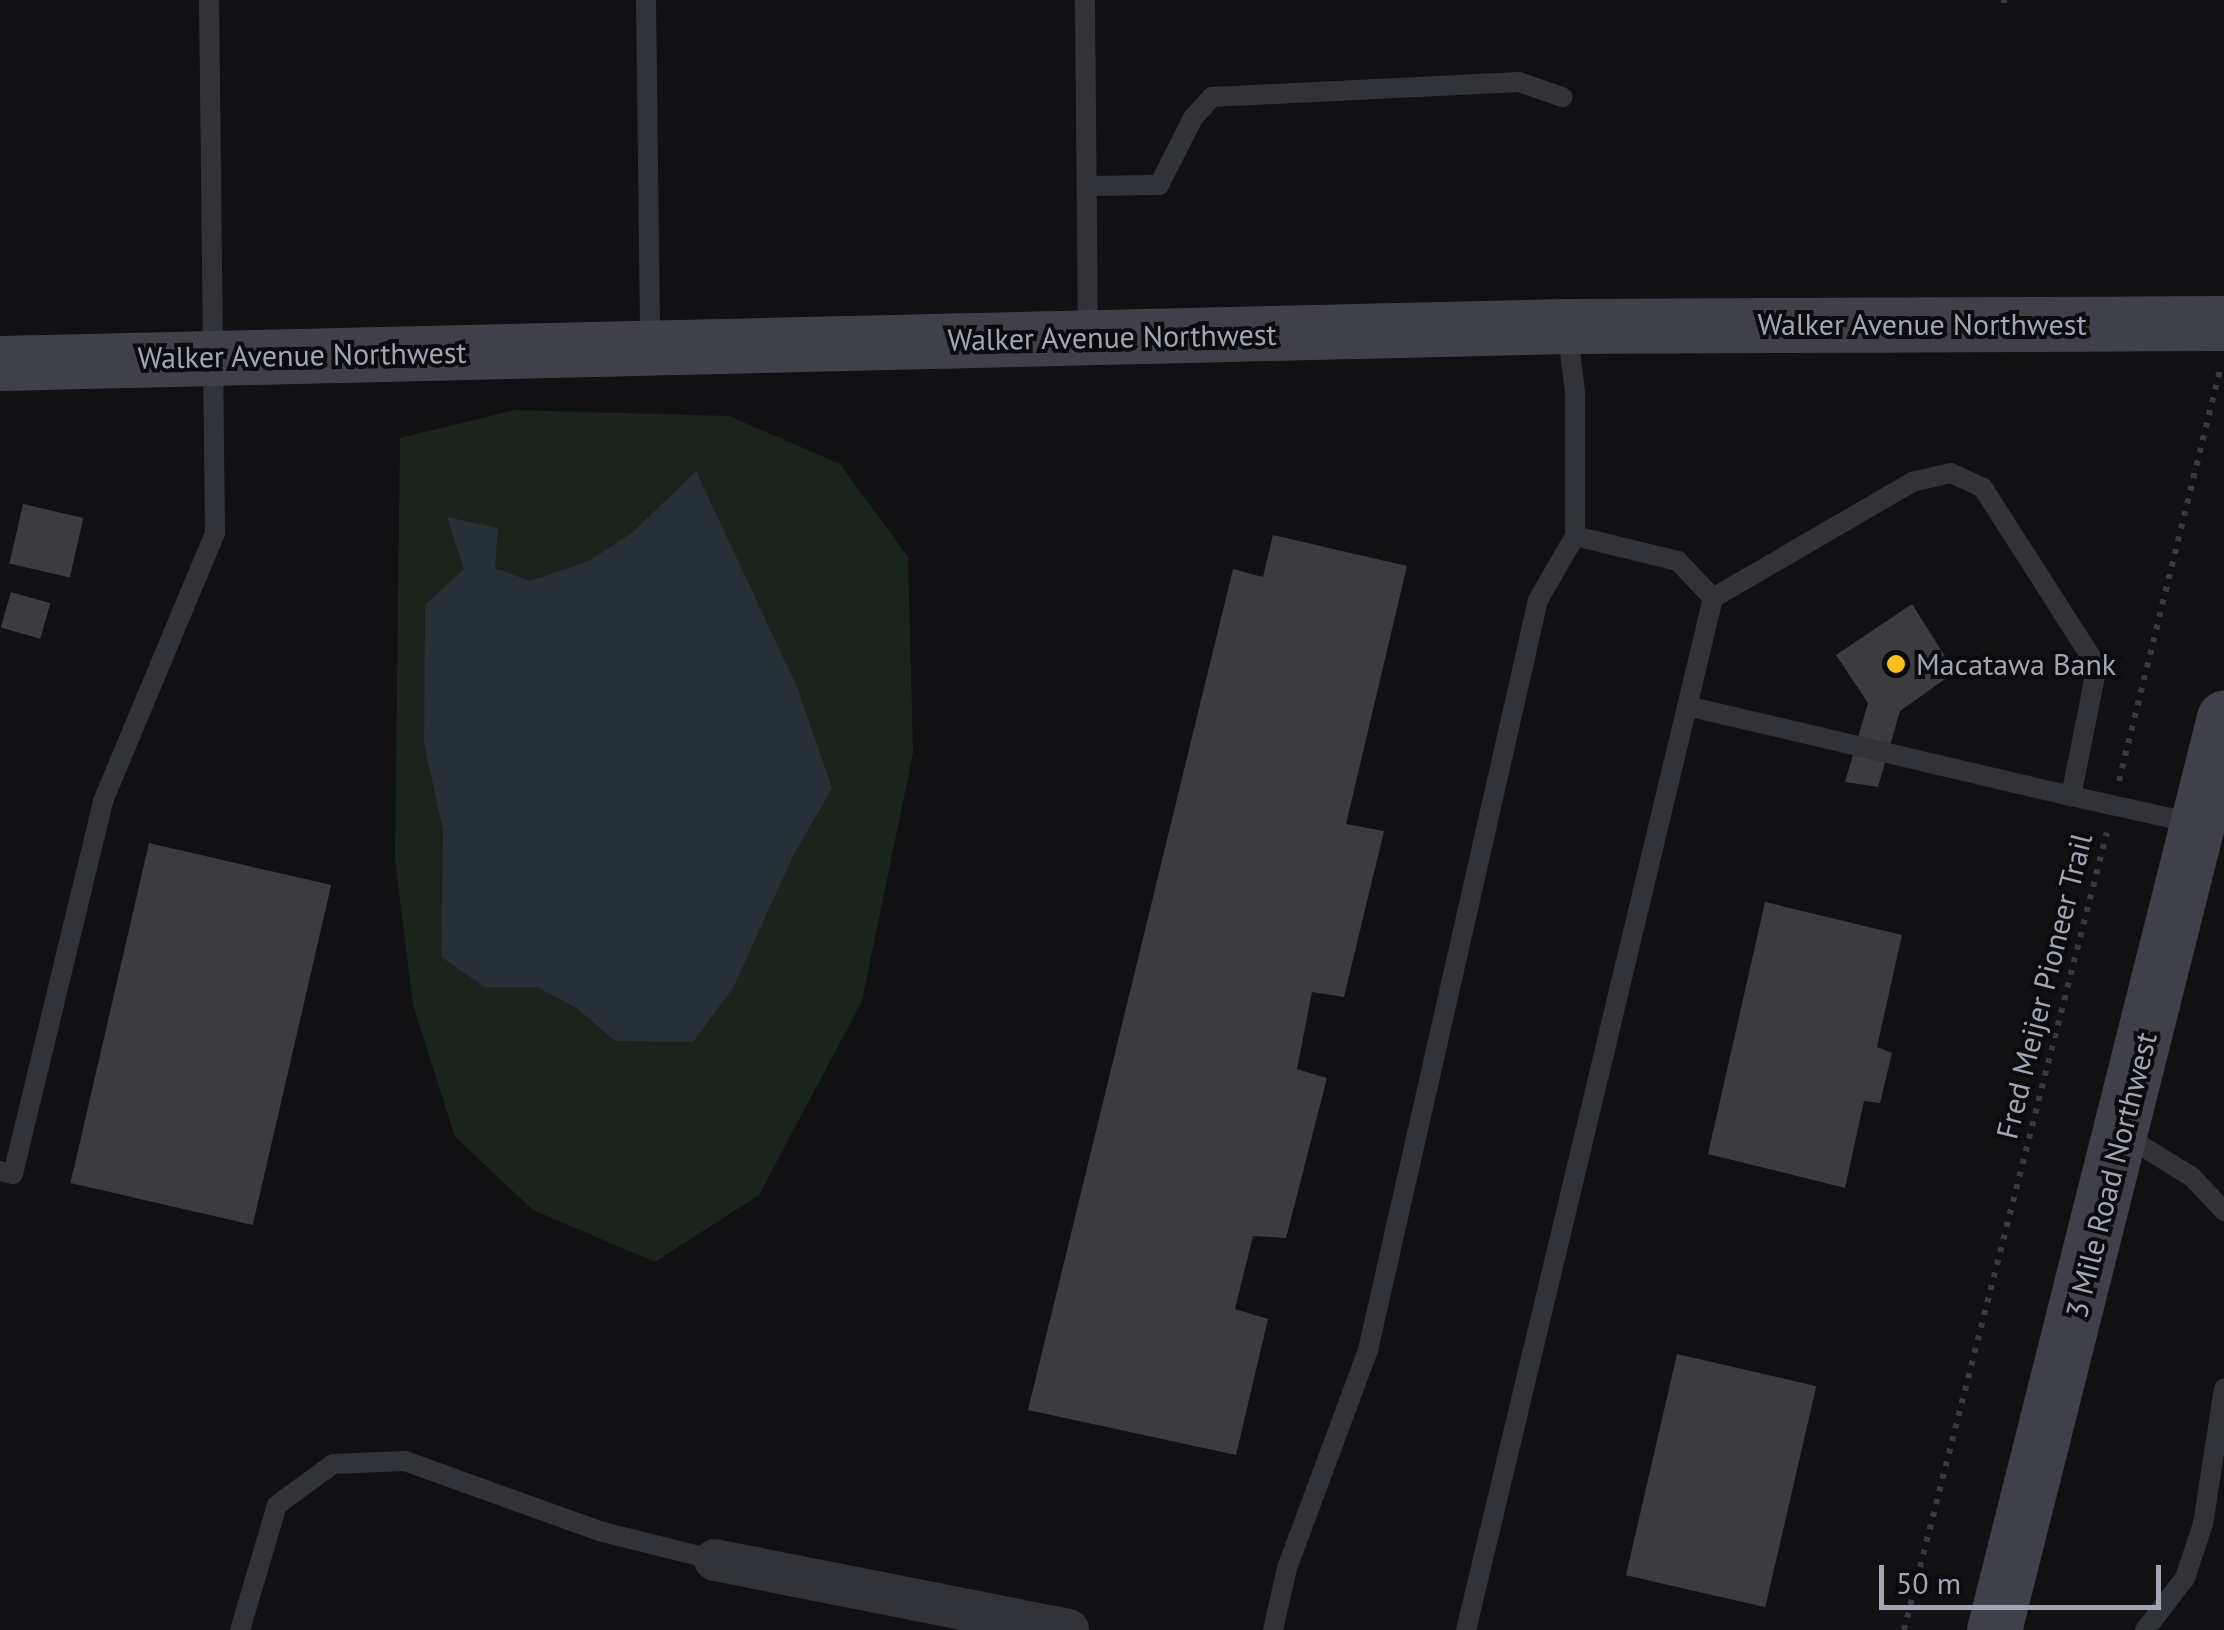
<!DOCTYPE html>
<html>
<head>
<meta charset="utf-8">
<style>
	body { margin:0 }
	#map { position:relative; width:2224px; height:1630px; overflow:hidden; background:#111113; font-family:"PT Sans",sans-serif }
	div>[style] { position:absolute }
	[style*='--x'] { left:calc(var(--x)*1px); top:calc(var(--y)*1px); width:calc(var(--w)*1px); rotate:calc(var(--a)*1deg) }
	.green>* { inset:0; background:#1b231d }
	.water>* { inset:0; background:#272f37 }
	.building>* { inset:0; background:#3b3b40; transform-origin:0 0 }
	.path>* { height:6px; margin-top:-3px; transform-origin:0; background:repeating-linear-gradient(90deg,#383a3f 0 5px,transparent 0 13px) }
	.lane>* { height:20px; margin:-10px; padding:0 10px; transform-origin:10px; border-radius:10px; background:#323338 }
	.street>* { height:42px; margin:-21px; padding:0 21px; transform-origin:21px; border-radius:21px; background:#323338 }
	.secondary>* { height:55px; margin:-27.5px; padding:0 27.5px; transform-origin:27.5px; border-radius:27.5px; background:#404148 }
	.dots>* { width:28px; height:28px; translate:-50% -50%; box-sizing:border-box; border:5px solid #0c0c0e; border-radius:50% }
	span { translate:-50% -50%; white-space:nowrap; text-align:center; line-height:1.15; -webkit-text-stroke:8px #0c0c0e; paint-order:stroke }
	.street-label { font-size:30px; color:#a2a6b4 }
	.poi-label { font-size:30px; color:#a2a6b4 }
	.left { translate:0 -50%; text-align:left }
	.scale { position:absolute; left:1879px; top:1565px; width:282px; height:45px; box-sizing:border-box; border:5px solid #a2a6b4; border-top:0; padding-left:12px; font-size:30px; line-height:35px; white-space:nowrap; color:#a2a6b4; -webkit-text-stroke:8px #0c0c0e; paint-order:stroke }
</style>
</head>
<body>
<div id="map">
	<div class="green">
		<i style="clip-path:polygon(514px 410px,729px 416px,840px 464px,908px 557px,913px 753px,862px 1001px,759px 1195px,655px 1262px,533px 1210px,455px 1137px,413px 1005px,395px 858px,400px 438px)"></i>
	</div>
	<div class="water">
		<i style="clip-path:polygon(696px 471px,797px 687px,832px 788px,793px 856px,733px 988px,693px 1042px,615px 1041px,578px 1009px,537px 987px,485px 987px,441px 957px,443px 830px,424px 743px,425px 605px,464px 569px,447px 517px,498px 528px,495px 568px,530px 581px,589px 561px,633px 532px)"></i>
	</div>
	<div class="building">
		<i style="left:23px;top:504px;width:62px;height:61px;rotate:13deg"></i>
		<i style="clip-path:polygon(1273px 535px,1407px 566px,1346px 824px,1384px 831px,1344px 997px,1312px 992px,1297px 1069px,1327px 1078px,1286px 1238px,1253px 1236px,1235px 1309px,1268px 1319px,1236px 1455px,1028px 1410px,1233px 569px,1263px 577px)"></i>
		<i style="left:11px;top:592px;width:41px;height:37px;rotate:16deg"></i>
		<i style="clip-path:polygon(1912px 604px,1955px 672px,1900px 711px,1878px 787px,1845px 782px,1868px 703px,1836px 655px)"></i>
		<i style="left:149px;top:843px;width:187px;height:349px;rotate:13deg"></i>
		<i style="clip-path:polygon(1765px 902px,1902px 935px,1877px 1047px,1892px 1053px,1880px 1103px,1864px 1101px,1845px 1188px,1708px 1154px)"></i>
		<i style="left:1677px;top:1354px;width:143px;height:227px;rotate:13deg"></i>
	</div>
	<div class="path">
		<i style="--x:2004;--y:0;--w:3;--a:90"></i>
		<i style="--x:2119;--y:781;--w:428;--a:-76.2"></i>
		<i style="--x:1904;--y:1630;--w:823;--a:-75.73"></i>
	</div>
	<div class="lane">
		<i style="--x:646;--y:0;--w:347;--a:89.3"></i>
		<i style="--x:1085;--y:0;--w:336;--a:89.5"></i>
		<i style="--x:1087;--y:186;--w:72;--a:-0.8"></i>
		<i style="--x:1159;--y:185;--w:75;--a:-63.1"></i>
		<i style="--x:1193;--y:118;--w:28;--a:-48"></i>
		<i style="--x:1212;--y:97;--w:307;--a:-2.8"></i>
		<i style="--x:1519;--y:82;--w:46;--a:19.2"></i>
		<i style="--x:1567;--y:328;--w:64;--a:82.9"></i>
		<i style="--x:1575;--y:392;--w:144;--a:90"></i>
		<i style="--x:1575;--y:536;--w:106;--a:13.6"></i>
		<i style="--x:1678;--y:561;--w:51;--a:46.6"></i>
		<i style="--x:1713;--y:598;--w:230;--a:-30.2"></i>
		<i style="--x:1912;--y:482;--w:40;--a:-13"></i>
		<i style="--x:1951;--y:473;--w:35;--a:25"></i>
		<i style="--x:1983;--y:488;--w:211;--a:57.4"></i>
		<i style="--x:2097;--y:666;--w:133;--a:101.3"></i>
		<i style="--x:2071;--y:796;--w:125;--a:12.5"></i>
		<i style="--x:1687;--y:706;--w:394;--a:13.2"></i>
		<i style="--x:2124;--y:1135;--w:80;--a:31.7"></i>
		<i style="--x:2192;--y:1177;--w:47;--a:46.7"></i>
		<i style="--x:0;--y:1171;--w:13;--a:13"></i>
		<i style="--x:13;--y:1174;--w:384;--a:-76.4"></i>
		<i style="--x:103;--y:801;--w:290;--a:-67.3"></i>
		<i style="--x:215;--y:533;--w:533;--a:-90.64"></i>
		<i style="--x:240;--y:1630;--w:130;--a:-73.5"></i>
		<i style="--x:277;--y:1505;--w:69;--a:-36.2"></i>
		<i style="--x:333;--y:1464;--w:72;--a:-2.4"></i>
		<i style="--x:405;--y:1461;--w:206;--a:19.8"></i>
		<i style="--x:599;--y:1531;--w:120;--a:14"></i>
		<i style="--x:1273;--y:1630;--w:64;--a:-77.3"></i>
		<i style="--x:1287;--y:1568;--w:233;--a:-69.6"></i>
		<i style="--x:1368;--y:1350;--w:769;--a:-77.23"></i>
		<i style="--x:1538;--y:600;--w:74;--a:-60"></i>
		<i style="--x:1466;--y:1630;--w:1061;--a:-76.54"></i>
		<i style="--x:2145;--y:1630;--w:66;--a:-52.4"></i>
		<i style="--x:2185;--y:1578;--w:57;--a:-71.6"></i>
		<i style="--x:2203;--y:1524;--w:137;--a:-81.2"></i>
	</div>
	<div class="street">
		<i style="--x:715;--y:1560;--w:360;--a:11.2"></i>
	</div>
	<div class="secondary">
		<i style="--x:0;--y:363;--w:1566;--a:-1.35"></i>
		<i style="--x:1566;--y:326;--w:658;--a:-0.26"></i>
		<i style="--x:1994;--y:1630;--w:941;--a:-75.85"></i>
	</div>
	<div class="dots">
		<i style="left:1896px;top:664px;background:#fbbf21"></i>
	</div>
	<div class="street-label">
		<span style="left:1922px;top:324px">Walker Avenue Northwest</span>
		<span style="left:1112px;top:337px;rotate:-1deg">Walker Avenue Northwest</span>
		<span style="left:302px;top:355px;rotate:-1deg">Walker Avenue Northwest</span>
		<span style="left:2044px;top:986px;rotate:-76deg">Fred Meijer Pioneer Trail</span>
		<span style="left:2111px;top:1175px;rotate:-76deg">3 Mile Road Northwest</span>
	</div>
	<div class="poi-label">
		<span class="left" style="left:1916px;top:664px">Macatawa Bank</span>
	</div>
	<div class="scale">50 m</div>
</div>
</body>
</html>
